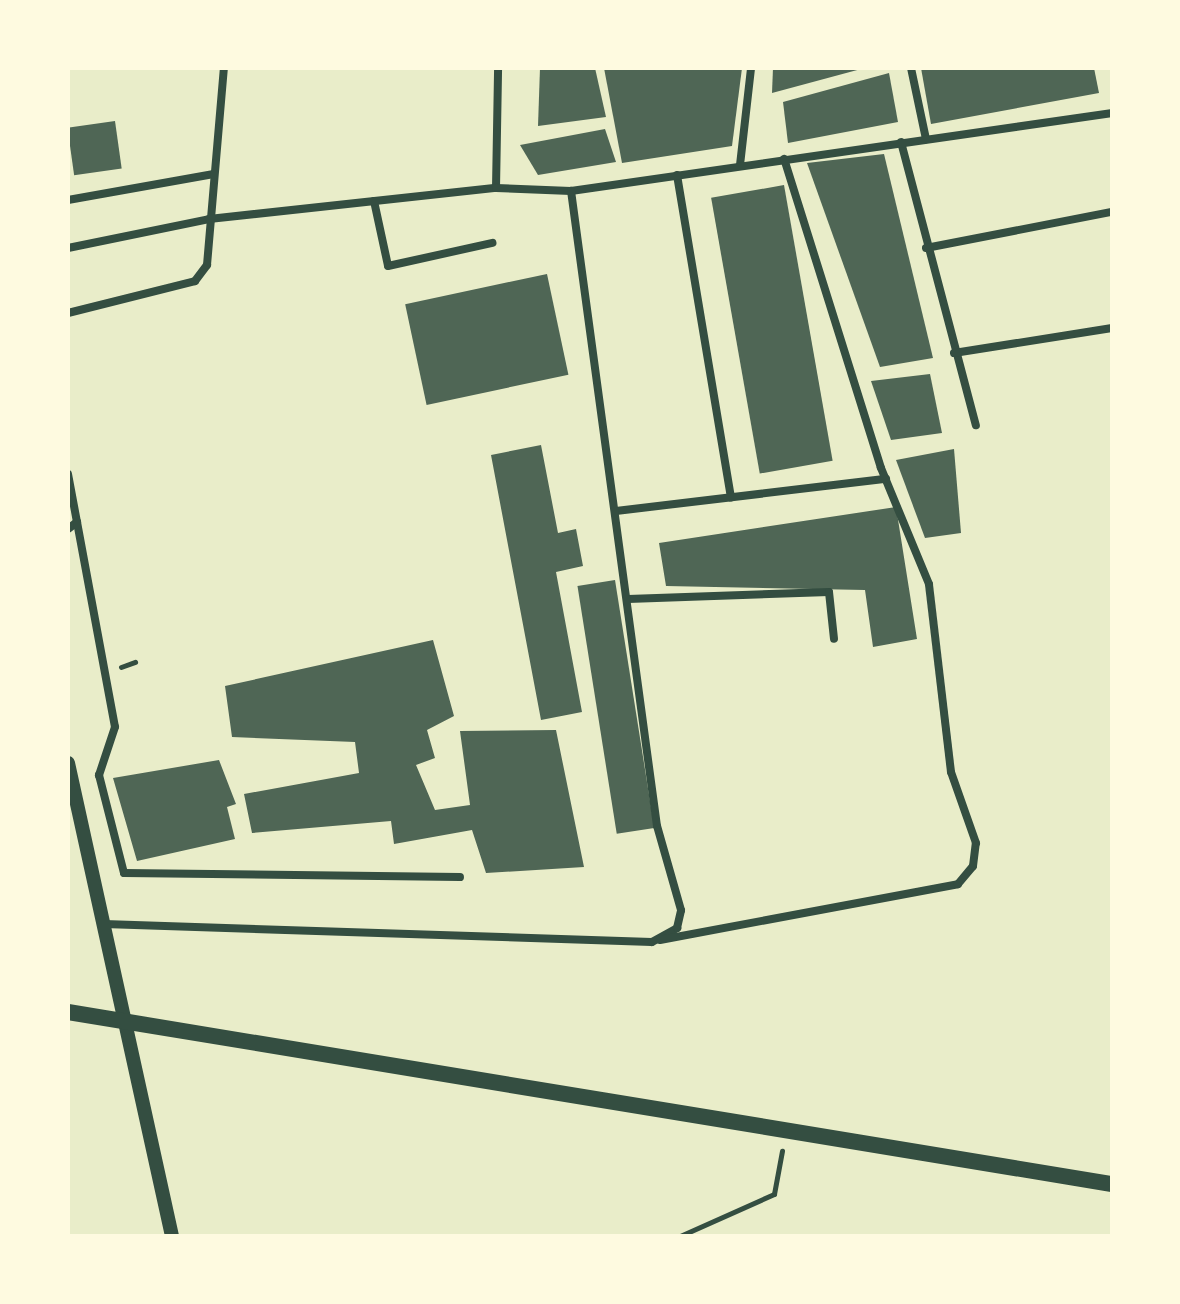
<!DOCTYPE html>
<html>
<head>
<meta charset="utf-8">
<style>
	body { margin:0 }
	#map { position:relative; width:1180px; height:1304px; overflow:hidden; background:#e9edc9; font-family:Overpass,sans-serif }
	div>[style] { position:absolute }
	[style*='--x'] { left:calc(var(--x)*1px); top:calc(var(--y)*1px); width:calc(var(--w)*1px); rotate:calc(var(--a)*1deg) }
	.building>* { inset:0; background:#4f6655; transform-origin:0 0 }
	.path>* { height:5px; margin:-2.5px; padding:0 2.5px; transform-origin:2.5px; border-radius:2.5px; background:#344e41 }
	.minor>* { height:8px; margin:-4px; padding:0 4px; transform-origin:4px; border-radius:4px; background:#344e41 }
	.tertiary>* { height:14px; margin:-7px; padding:0 7px; transform-origin:7px; border-radius:7px; background:#344e41 }
	.secondary>* { height:16px; margin:-8px; padding:0 8px; transform-origin:8px; border-radius:8px; background:#344e41 }
	span { translate:-50% -50%; white-space:nowrap; text-align:center; line-height:1.15; -webkit-text-stroke:6px #fefae0; paint-order:stroke }
	.frame { position:absolute; inset:0; border:70px solid #fefae0; pointer-events:none }
</style>
</head>
<body>
<div id="map">
	<div class="building">
		<i style="clip-path:polygon(540px 68px,595px 68px,606px 117px,538px 126px)"></i>
		<i style="clip-path:polygon(604px 68px,742px 68px,732px 146px,622px 163px)"></i>
		<i style="clip-path:polygon(773px 68px,861px 68px,861px 69px,772px 93px)"></i>
		<i style="clip-path:polygon(921px 68px,1094px 68px,1099px 93px,931px 124px)"></i>
		<i style="clip-path:polygon(889px 73px,898px 122px,788px 143px,783px 102px)"></i>
		<i style="left:115px;top:121px;width:48px;height:48px;rotate:82deg"></i>
		<i style="clip-path:polygon(605px 129px,616px 162px,538px 175px,520px 145px)"></i>
		<i style="clip-path:polygon(884px 154px,933px 358px,880px 367px,807px 163px)"></i>
		<i style="left:784px;top:185px;width:280px;height:74px;rotate:80deg"></i>
		<i style="left:547px;top:274px;width:103px;height:145px;rotate:78deg"></i>
		<i style="clip-path:polygon(930px 374px,942px 433px,891px 440px,871px 381px)"></i>
		<i style="clip-path:polygon(541px 445px,558px 533px,576px 529px,583px 566px,556px 572px,582px 712px,541px 720px,491px 455px)"></i>
		<i style="clip-path:polygon(954px 449px,961px 533px,925px 538px,896px 460px)"></i>
		<i style="clip-path:polygon(896px 507px,917px 639px,873px 647px,865px 590px,666px 586px,659px 543px)"></i>
		<i style="left:615px;top:580px;width:251px;height:38px;rotate:81deg"></i>
		<i style="clip-path:polygon(433px 640px,454px 716px,427px 730px,435px 758px,416px 765px,435px 810px,470px 805px,460px 731px,556px 730px,584px 867px,486px 873px,472px 830px,394px 844px,391px 821px,252px 833px,244px 794px,359px 773px,355px 742px,232px 737px,225px 686px)"></i>
		<i style="clip-path:polygon(219px 760px,236px 804px,227px 807px,235px 839px,137px 861px,113px 778px)"></i>
	</div>
	<div class="path">
		<i style="--x:121;--y:667;--w:15;--a:-20"></i>
		<i style="--x:680;--y:1236;--w:103;--a:-24.1"></i>
		<i style="--x:774;--y:1194;--w:44;--a:-79.5"></i>
	</div>
	<div class="minor">
		<i style="--x:911;--y:68;--w:73;--a:78.1"></i>
		<i style="--x:901;--y:142;--w:293;--a:75.2"></i>
		<i style="--x:740;--y:165;--w:98;--a:-83.5"></i>
		<i style="--x:677;--y:175;--w:327;--a:80.5"></i>
		<i style="--x:496;--y:188;--w:120;--a:-89"></i>
		<i style="--x:68;--y:200;--w:148;--a:-10.1"></i>
		<i style="--x:374;--y:201;--w:66;--a:77.8"></i>
		<i style="--x:388;--y:266;--w:107;--a:-12.5"></i>
		<i style="--x:68;--y:248;--w:144;--a:-11.6"></i>
		<i style="--x:209;--y:219;--w:289;--a:-6.2"></i>
		<i style="--x:496;--y:188;--w:75;--a:2.3"></i>
		<i style="--x:571;--y:191;--w:547;--a:-8.2"></i>
		<i style="--x:926;--y:248;--w:189;--a:-11"></i>
		<i style="--x:68;--y:313;--w:131;--a:-14.1"></i>
		<i style="--x:195;--y:281;--w:20;--a:-53"></i>
		<i style="--x:207;--y:265;--w:198;--a:-85.1"></i>
		<i style="--x:954;--y:353;--w:160;--a:-9"></i>
		<i style="--x:68;--y:474;--w:49;--a:79.4"></i>
		<i style="--x:77;--y:522;--w:11;--a:142"></i>
		<i style="--x:616;--y:511;--w:272;--a:-6.8"></i>
		<i style="--x:77;--y:522;--w:208;--a:79.5"></i>
		<i style="--x:115;--y:727;--w:51;--a:108.4"></i>
		<i style="--x:99;--y:775;--w:101;--a:75.7"></i>
		<i style="--x:124;--y:873;--w:336;--a:0.7"></i>
		<i style="--x:628;--y:599;--w:201;--a:-2"></i>
		<i style="--x:829;--y:592;--w:47;--a:83.9"></i>
		<i style="--x:104;--y:924;--w:548;--a:1.88"></i>
		<i style="--x:652;--y:942;--w:29;--a:-29"></i>
		<i style="--x:677;--y:928;--w:18;--a:-77"></i>
		<i style="--x:681;--y:910;--w:87;--a:-105.9"></i>
		<i style="--x:657;--y:826;--w:641;--a:-97.71"></i>
		<i style="--x:660;--y:940;--w:303;--a:-10.6"></i>
		<i style="--x:958;--y:884;--w:23;--a:-50"></i>
		<i style="--x:973;--y:866;--w:23;--a:-83"></i>
		<i style="--x:976;--y:843;--w:75;--a:-109.4"></i>
		<i style="--x:951;--y:772;--w:189;--a:-96.7"></i>
		<i style="--x:929;--y:584;--w:126;--a:-112.5"></i>
		<i style="--x:881;--y:468;--w:324;--a:-107.4"></i>
	</div>
	<div class="tertiary">
		<i style="--x:68;--y:763;--w:484;--a:77.6"></i>
	</div>
	<div class="secondary">
		<i style="--x:68;--y:1012;--w:1058;--a:9.36"></i>
	</div>
	<div class="frame"></div>
</div>
</body>
</html>
